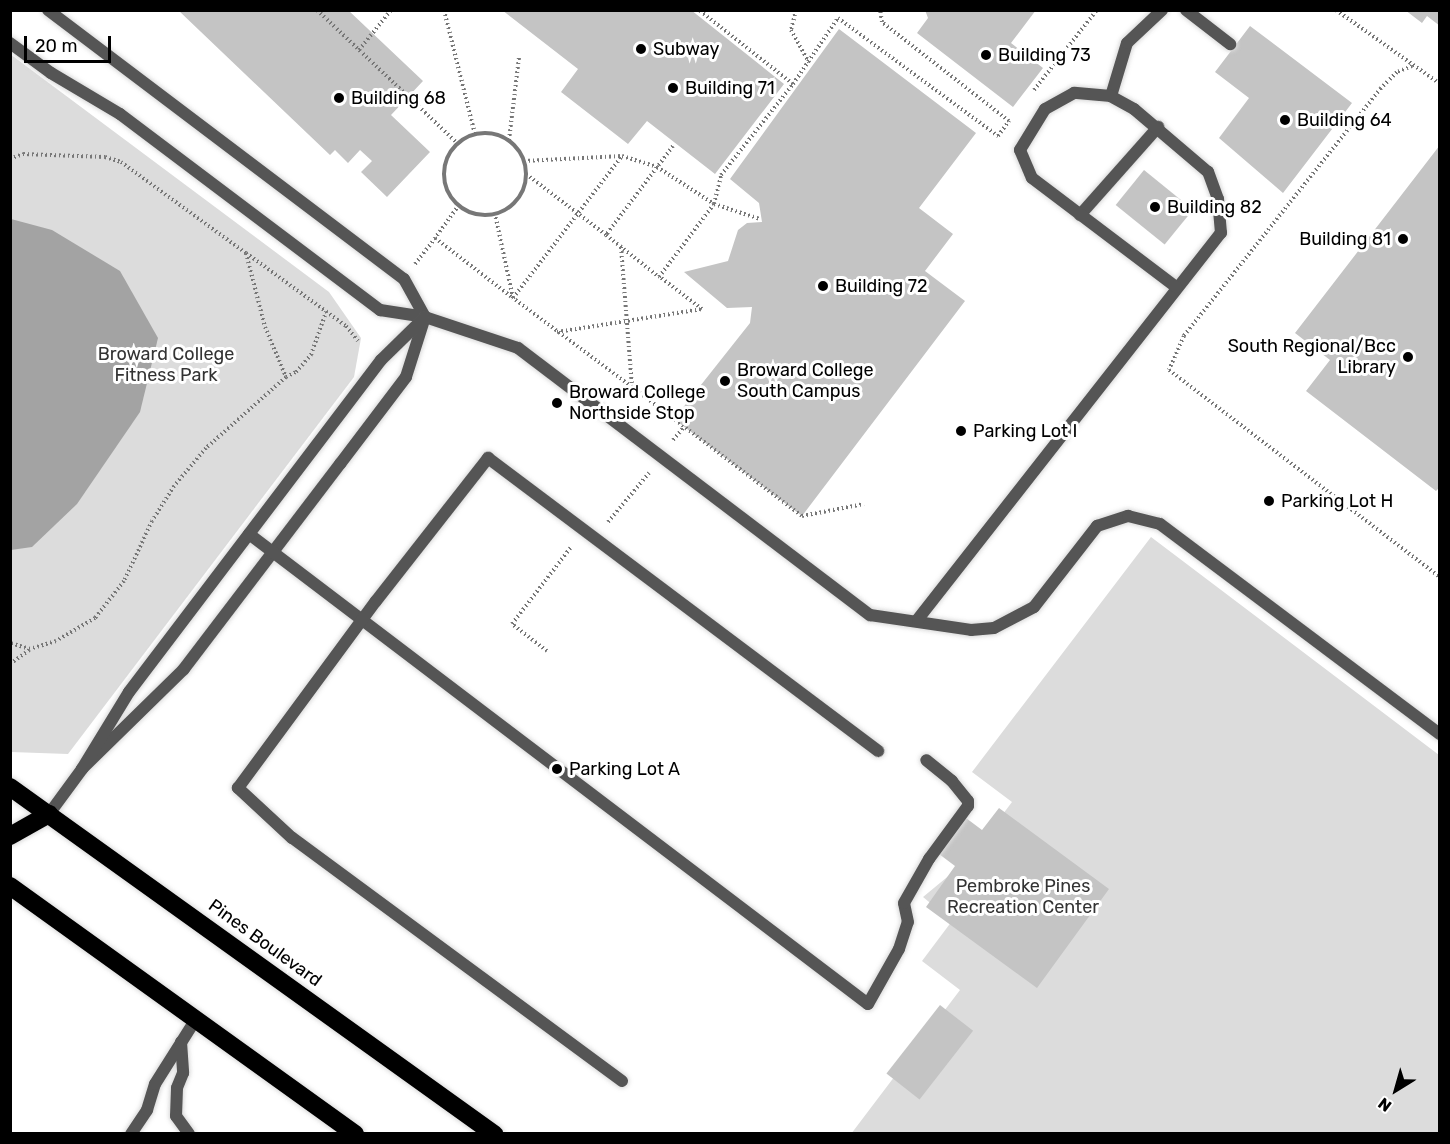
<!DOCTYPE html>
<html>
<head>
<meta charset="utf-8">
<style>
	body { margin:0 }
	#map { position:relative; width:1450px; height:1144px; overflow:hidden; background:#fff; font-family:Rubik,sans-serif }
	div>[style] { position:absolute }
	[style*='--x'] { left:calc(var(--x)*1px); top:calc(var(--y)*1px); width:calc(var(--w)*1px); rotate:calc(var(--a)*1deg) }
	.green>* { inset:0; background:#dcdcdc }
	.water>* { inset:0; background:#a3a3a3 }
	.building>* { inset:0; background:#c4c4c4; transform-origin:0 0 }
	.path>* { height:4px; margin-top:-2px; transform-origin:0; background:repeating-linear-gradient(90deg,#777 0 1.5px,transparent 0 4.5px) }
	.path>.ring { margin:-2px; padding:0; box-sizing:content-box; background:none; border:4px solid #777; border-radius:50% }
	.roads { filter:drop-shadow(0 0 2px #dbdbdb) drop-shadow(0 0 2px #dbdbdb) }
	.lane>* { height:12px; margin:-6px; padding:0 6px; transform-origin:6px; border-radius:6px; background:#555 }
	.highway>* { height:18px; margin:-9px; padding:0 9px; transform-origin:9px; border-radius:9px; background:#000 }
	.dots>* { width:16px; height:16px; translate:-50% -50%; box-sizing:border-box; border:3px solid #fff; border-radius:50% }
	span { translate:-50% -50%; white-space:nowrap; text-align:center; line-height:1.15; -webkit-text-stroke:6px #fff; paint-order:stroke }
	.poi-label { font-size:18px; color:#000 }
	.left { translate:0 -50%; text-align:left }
	.right { translate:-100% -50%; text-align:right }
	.park-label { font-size:18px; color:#333 }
	.street-label { font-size:18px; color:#000 }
	.frame { position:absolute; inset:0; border:12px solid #000; pointer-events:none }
	.north { position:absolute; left:1366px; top:1060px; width:60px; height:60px; -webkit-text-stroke:4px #fff; paint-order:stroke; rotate:217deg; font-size:16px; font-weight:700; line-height:24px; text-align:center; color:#000 }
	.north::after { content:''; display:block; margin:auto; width:21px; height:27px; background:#000; clip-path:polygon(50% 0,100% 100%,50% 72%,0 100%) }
	.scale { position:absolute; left:24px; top:36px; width:87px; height:27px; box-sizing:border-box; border:3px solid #000; border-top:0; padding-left:8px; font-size:18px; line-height:21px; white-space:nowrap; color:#000; -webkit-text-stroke:4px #fff; paint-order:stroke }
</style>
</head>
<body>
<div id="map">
	<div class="green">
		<i style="clip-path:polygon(10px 54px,329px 292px,361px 338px,354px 377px,68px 754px,11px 752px)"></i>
		<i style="clip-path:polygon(1151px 537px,1439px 755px,1439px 1133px,851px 1134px,960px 990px,922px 961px,952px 921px,923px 897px,969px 859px,1012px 802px,972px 772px)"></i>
	</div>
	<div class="water">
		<i style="clip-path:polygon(11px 219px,52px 230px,120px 271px,158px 338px,140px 412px,77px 504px,32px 547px,11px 550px)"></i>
	</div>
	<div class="building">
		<i style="clip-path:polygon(178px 10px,348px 10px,423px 81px,391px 115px,430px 152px,387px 197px,361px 172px,372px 161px,360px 150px,348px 163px,335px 150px,330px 155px)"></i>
		<i style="clip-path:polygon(502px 10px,691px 10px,784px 84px,715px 174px,647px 121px,628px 144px,561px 92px,578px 69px)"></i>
		<i style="clip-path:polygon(925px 10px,1036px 10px,1011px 43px,1043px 68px,1013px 107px,917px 33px,928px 18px)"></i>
		<i style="clip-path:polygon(1405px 10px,1440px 10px,1440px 26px,1427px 16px,1422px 23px)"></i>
		<i style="clip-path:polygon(1250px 26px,1352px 103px,1283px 193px,1219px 138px,1249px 98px,1215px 72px)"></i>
		<i style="clip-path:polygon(839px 29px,976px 133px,919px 208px,953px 234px,925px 271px,965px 301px,802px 516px,674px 419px,750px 323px,752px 307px,727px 308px,684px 272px,728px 261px,738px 230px,747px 223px,762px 222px,759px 203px,730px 179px)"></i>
		<i style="clip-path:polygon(1440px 145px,1440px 487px,1436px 491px,1306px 391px,1330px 360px,1295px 333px)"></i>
		<i style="left:1144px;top:170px;width:63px;height:45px;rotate:39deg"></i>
		<i style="clip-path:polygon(999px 808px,1109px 889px,1037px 988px,926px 907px,955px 866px,939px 854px,966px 818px,982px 830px)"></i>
		<i style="left:940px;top:1005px;width:42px;height:87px;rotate:38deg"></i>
	</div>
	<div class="path">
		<i style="--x:317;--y:10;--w:193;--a:43.5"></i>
		<i style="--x:444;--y:10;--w:128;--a:76"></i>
		<i style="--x:796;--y:10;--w:21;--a:104"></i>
		<i style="--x:791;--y:30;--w:37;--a:61"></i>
		<i style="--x:1336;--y:10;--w:128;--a:35.4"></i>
		<i style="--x:359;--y:50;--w:51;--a:-51.3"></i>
		<i style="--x:1412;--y:66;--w:16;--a:158"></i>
		<i style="--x:1397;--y:72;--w:23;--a:135"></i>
		<i style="--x:1381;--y:88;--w:317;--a:128.5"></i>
		<i style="--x:1184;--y:336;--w:37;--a:114"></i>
		<i style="--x:1169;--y:370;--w:341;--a:37.4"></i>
		<i style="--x:793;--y:84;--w:80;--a:-55.7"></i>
		<i style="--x:838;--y:18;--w:199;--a:36.4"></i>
		<i style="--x:998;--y:136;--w:19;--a:-54"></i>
		<i style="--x:1009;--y:121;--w:161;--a:-142.1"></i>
		<i style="--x:882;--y:22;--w:12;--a:-99"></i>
		<i style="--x:1034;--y:90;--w:102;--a:-51.8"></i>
		<i class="ring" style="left:444px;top:133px;width:78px;height:78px"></i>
		<i style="--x:509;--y:140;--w:84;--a:-83.1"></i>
		<i style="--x:673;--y:146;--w:111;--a:127"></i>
		<i style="--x:606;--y:235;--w:68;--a:38.4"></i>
		<i style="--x:659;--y:277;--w:91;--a:-53"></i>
		<i style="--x:714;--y:204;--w:30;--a:-76"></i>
		<i style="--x:721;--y:175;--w:116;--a:-51.6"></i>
		<i style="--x:793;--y:84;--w:120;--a:-141.8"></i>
		<i style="--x:10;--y:159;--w:14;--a:-21"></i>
		<i style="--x:23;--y:154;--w:82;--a:2.1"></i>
		<i style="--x:105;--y:157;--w:17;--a:17"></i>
		<i style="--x:121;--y:162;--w:155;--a:36.1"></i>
		<i style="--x:246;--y:253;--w:76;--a:75.6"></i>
		<i style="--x:265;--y:327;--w:54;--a:67.2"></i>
		<i style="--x:286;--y:377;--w:107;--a:138.4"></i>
		<i style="--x:206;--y:448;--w:50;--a:130.1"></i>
		<i style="--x:174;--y:486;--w:41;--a:122.2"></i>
		<i style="--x:152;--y:521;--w:66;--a:115"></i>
		<i style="--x:124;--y:581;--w:47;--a:128.1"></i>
		<i style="--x:95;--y:618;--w:45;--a:149.5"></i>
		<i style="--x:56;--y:641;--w:27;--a:163"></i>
		<i style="--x:30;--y:649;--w:21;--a:-163"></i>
		<i style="--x:524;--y:161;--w:98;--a:-2.9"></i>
		<i style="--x:526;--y:174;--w:101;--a:37.3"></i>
		<i style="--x:459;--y:205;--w:41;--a:126"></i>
		<i style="--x:435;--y:238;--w:98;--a:37.6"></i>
		<i style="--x:513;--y:298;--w:86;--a:-102.1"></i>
		<i style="--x:621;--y:247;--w:140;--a:85.5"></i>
		<i style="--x:632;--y:387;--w:149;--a:-143.2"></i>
		<i style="--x:513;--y:298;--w:179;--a:-52.5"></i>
		<i style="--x:622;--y:156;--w:37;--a:17"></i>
		<i style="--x:657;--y:167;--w:68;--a:33"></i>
		<i style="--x:714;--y:204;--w:48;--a:18.1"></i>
		<i style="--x:246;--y:253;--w:124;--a:36.1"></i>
		<i style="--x:346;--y:326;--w:19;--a:51"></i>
		<i style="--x:415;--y:264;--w:33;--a:-52"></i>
		<i style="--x:557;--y:332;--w:147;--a:-9"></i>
		<i style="--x:702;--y:309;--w:53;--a:-142.7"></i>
		<i style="--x:286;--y:377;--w:11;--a:-27"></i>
		<i style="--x:296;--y:372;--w:23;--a:-49"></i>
		<i style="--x:311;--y:355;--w:46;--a:-70.8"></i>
		<i style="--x:632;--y:387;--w:213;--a:37.2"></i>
		<i style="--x:802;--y:516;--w:63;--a:-11"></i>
		<i style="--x:673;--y:440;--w:17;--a:-50"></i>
		<i style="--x:608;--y:522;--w:64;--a:-50.1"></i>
		<i style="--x:547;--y:651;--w:44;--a:-142.4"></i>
		<i style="--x:512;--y:624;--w:97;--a:-52.5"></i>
		<i style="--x:10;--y:664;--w:24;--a:-36"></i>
	</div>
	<div class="roads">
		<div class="lane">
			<i style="--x:48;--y:10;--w:446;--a:37.1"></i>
			<i style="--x:404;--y:279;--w:43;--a:61.1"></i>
			<i style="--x:425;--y:317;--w:63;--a:107.6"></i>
			<i style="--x:406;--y:377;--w:109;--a:127.2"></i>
			<i style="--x:340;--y:464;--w:258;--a:127.3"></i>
			<i style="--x:184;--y:669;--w:143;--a:135.6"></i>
			<i style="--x:1186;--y:10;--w:56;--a:37.7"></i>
			<i style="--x:10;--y:43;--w:51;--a:36.2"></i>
			<i style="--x:51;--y:73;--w:80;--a:30.7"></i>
			<i style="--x:120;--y:114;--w:326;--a:37"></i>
			<i style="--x:380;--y:310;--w:46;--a:8.8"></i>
			<i style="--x:425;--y:317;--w:98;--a:18.4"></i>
			<i style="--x:518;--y:348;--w:442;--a:37.2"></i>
			<i style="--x:870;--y:615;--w:102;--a:8.4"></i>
			<i style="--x:971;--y:630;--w:23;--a:-5"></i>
			<i style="--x:994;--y:628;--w:45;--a:-27.7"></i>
			<i style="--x:1034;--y:607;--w:103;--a:-52.1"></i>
			<i style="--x:1097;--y:526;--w:33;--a:-18"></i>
			<i style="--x:1128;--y:516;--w:33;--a:14"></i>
			<i style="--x:1160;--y:524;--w:350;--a:36.9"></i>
			<i style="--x:1111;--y:96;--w:55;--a:-73.2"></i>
			<i style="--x:1127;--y:43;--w:48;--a:-43.3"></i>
			<i style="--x:1080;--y:215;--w:118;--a:-48.4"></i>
			<i style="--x:249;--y:534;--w:777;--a:37.21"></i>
			<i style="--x:868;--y:1004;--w:63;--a:-60.6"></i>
			<i style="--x:899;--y:949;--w:28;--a:-72"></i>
			<i style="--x:908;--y:922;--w:19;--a:-102"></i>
			<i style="--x:904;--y:903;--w:51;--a:-60.4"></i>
			<i style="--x:929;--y:859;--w:66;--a:-53.7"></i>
			<i style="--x:968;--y:806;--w:5;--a:-90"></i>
			<i style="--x:968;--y:801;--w:26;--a:-129"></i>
			<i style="--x:952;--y:781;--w:33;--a:-141"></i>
			<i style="--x:918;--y:619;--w:491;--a:-51.9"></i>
			<i style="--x:1221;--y:233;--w:34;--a:-95"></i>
			<i style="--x:1218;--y:199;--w:29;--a:-110"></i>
			<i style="--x:1208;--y:172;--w:97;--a:-139.6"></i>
			<i style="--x:1134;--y:109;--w:26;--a:-151"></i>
			<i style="--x:1111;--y:96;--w:37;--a:-175"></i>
			<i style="--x:1074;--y:93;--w:33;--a:151"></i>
			<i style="--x:1045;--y:109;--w:48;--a:121.4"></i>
			<i style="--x:1020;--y:150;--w:30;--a:67"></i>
			<i style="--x:1032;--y:178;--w:181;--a:37.1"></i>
			<i style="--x:49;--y:814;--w:56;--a:-53.7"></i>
			<i style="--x:82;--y:769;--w:90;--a:-58.6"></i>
			<i style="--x:129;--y:692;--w:417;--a:-52.8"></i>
			<i style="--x:381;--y:360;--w:60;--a:-44.3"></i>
			<i style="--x:181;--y:1042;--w:31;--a:86"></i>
			<i style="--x:183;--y:1073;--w:16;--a:112"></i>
			<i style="--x:177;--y:1088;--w:28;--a:92"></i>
			<i style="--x:176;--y:1116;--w:22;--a:54"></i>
			<i style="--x:622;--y:1081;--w:410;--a:-143.6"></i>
			<i style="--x:292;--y:838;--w:74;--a:-137.2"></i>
			<i style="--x:238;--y:788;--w:232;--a:-53.6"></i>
			<i style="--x:376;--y:601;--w:182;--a:-51.9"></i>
			<i style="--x:488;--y:458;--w:488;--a:36.9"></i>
			<i style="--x:131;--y:1134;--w:29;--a:-56"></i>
			<i style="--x:147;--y:1110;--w:27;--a:-73"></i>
			<i style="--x:155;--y:1084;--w:77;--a:-57.8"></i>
		</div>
		<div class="highway">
			<i style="--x:10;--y:787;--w:596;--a:35.64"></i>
			<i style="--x:10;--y:836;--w:45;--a:-29.4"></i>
			<i style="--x:10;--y:886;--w:425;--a:35.7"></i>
		</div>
	</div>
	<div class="dots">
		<i style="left:641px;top:49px;background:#000"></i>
		<i style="left:986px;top:55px;background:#000"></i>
		<i style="left:673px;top:88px;background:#000"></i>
		<i style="left:339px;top:98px;background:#000"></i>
		<i style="left:1285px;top:120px;background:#000"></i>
		<i style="left:1155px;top:207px;background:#000"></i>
		<i style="left:1403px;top:239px;background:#000"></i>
		<i style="left:823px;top:286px;background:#000"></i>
		<i style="left:1408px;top:357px;background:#000"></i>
		<i style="left:725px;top:381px;background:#000"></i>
		<i style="left:557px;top:403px;background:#000"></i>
		<i style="left:961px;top:431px;background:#000"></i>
		<i style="left:1269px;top:501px;background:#000"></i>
		<i style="left:557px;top:769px;background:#000"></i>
	</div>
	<div class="poi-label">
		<span class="left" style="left:653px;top:49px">Subway</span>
		<span class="left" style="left:998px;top:55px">Building 73</span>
		<span class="left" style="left:685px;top:88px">Building 71</span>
		<span class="left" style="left:351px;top:98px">Building 68</span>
		<span class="left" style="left:1297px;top:120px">Building 64</span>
		<span class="left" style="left:1167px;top:207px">Building 82</span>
		<span class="right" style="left:1391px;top:239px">Building 81</span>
		<span class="left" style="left:835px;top:286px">Building 72</span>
		<span class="right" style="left:1396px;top:357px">South Regional/Bcc<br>Library</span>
		<span class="left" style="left:737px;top:381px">Broward College<br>South Campus</span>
		<span class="left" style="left:569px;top:403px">Broward College<br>Northside Stop</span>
		<span class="left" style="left:973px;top:431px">Parking Lot I</span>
		<span class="left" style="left:1281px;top:501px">Parking Lot H</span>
		<span class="left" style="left:569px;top:769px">Parking Lot A</span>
	</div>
	<div class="park-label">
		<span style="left:166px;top:365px">Broward College<br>Fitness Park</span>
		<span style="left:1023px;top:897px">Pembroke Pines<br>Recreation Center</span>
	</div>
	<div class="street-label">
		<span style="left:265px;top:943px;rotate:36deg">Pines Boulevard</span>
	</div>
	<div class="frame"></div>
	<div class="north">N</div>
	<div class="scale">20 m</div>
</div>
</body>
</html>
